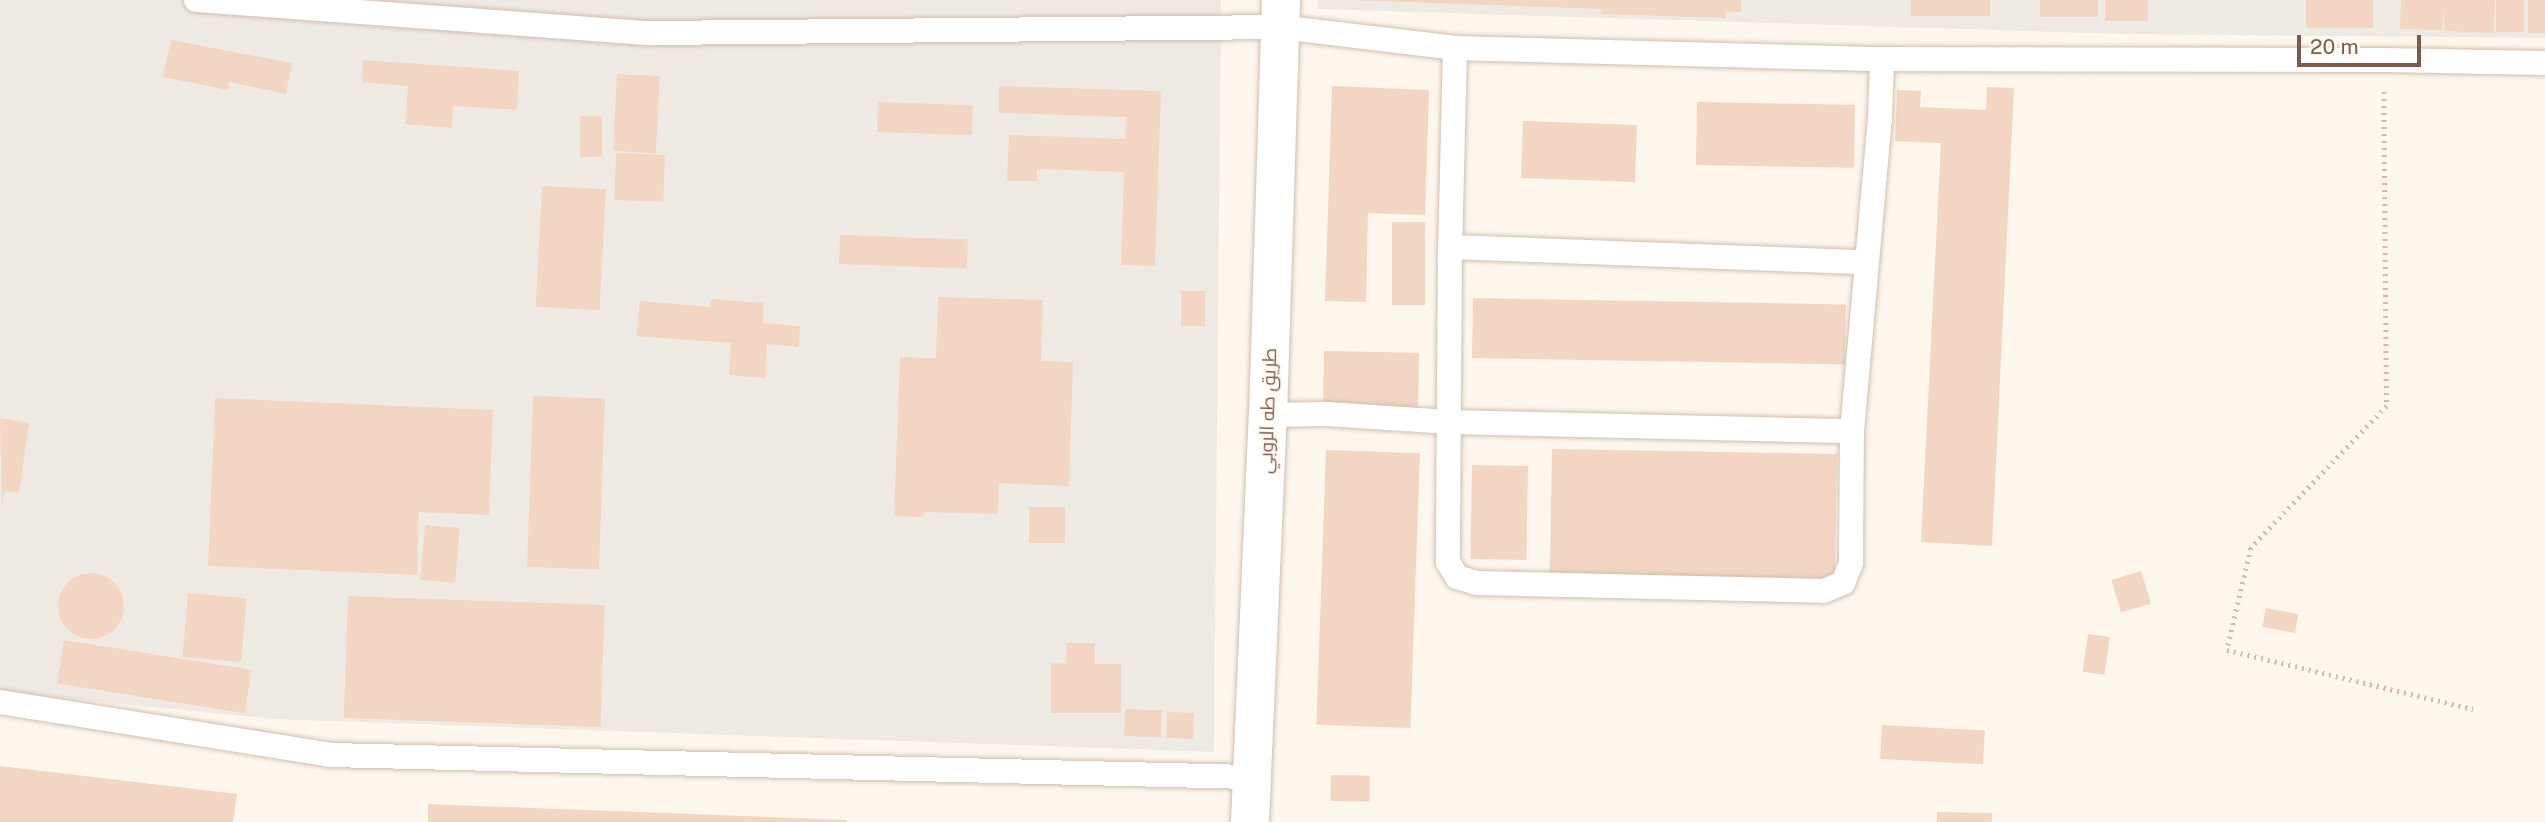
<!DOCTYPE html>
<html>
<head>
<meta charset="utf-8">
<style>
	body { margin:0 }
	#map { position:relative; width:2545px; height:822px; overflow:hidden; background:#fdf6ec; font-family:"Public Sans",Cairo,sans-serif }
	div>[style] { position:absolute }
	[style*='--x'] { left:calc(var(--x)*1px); top:calc(var(--y)*1px); width:calc(var(--w)*1px); rotate:calc(var(--a)*1deg) }
	.industrial>* { inset:0; background:#efe9e4 }
	.building>* { inset:0; background:#f3d5c3; transform-origin:0 0 }
	.round { border-radius:50% }
	.path>* { height:4.5px; margin-top:-2.25px; transform-origin:0; background:repeating-linear-gradient(90deg,#d9b8a5 0 2px,transparent 0 7px) }
	.roads { filter:drop-shadow(0 0 2px #d1beb0) drop-shadow(0 0 2px #d1beb0) }
	.service>* { height:24px; margin:-12px; padding:0 12px; transform-origin:12px; border-radius:12px; background:#fff }
	.minor>* { height:38px; margin:-19px; padding:0 19px; transform-origin:19px; border-radius:19px; background:#fff }
	span { translate:-50% -50%; white-space:nowrap; text-align:center; line-height:1.15; -webkit-text-stroke:5px #fffaf3; paint-order:stroke }
	.street-label { font-size:19px; color:#7a5c4d }
	.scale { position:absolute; left:2297px; top:35px; width:124px; height:32px; box-sizing:border-box; border:4px solid #7a5c4d; border-top:0; padding-left:9px; font-size:21px; line-height:24px; white-space:nowrap; color:#7a5c4d; -webkit-text-stroke:5px #fffaf3; paint-order:stroke }
</style>
</head>
<body>
<div id="map">
	<div class="industrial">
		<i style="clip-path:polygon(0 0,1221px 0,1214px 752px,274px 719px,0 692px)"></i>
		<i style="clip-path:polygon(1318px 0,2545px 0,2545px 38px,2123px 34px,1317px 9px)"></i>
	</div>
	<div class="building">
		<i style="clip-path:polygon(1346px 0,1741px 0,1741px 12px,1726px 12px,1726px 18px,1601px 14px,1602px 9px)"></i>
		<i style="left:1911px;top:0;width:79px;height:16px"></i>
		<i style="left:2040px;top:0;width:58px;height:17px"></i>
		<i style="left:2105px;top:0;width:43px;height:21px"></i>
		<i style="left:2306px;top:0;width:67px;height:28px"></i>
		<i style="clip-path:polygon(2401px 0,2495px 0,2494px 33px,2444px 31px,2444px 9px,2442px 30px,2400px 29px)"></i>
		<i style="left:2496px;top:0;width:28px;height:32px"></i>
		<i style="left:2528px;top:0;width:17px;height:33px"></i>
		<i style="clip-path:polygon(171px 40px,292px 63px,286px 94px,229px 82px,228px 90px,163px 77px)"></i>
		<i style="clip-path:polygon(363px 60px,519px 71px,517px 110px,453px 106px,452px 128px,405px 124px,408px 86px,362px 82px)"></i>
		<i style="left:617px;top:74px;width:43px;height:77px;rotate:3deg"></i>
		<i style="clip-path:polygon(999px 86px,1161px 91px,1155px 266px,1121px 265px,1124px 172px,1037px 169px,1037px 181px,1007px 181px,1009px 135px,1125px 139px,1126px 117px,999px 113px)"></i>
		<i style="clip-path:polygon(1332px 86px,1429px 90px,1425px 215px,1368px 213px,1366px 302px,1325px 301px)"></i>
		<i style="clip-path:polygon(1987px 87px,2014px 88px,1992px 546px,1921px 542px,1941px 143px,1895px 141px,1897px 90px,1921px 91px,1920px 107px,1986px 110px)"></i>
		<i style="left:878px;top:102px;width:95px;height:30px;rotate:2deg"></i>
		<i style="left:1697px;top:102px;width:158px;height:63px;rotate:1deg"></i>
		<i style="left:580px;top:116px;width:22px;height:41px"></i>
		<i style="left:1523px;top:121px;width:114px;height:57px;rotate:2deg"></i>
		<i style="left:616px;top:153px;width:49px;height:47px;rotate:2deg"></i>
		<i style="left:542px;top:186px;width:64px;height:121px;rotate:3deg"></i>
		<i style="left:1392px;top:222px;width:33px;height:83px"></i>
		<i style="left:840px;top:235px;width:128px;height:29px;rotate:2deg"></i>
		<i style="left:1181px;top:291px;width:24px;height:35px"></i>
		<i style="clip-path:polygon(938px 297px,1043px 300px,1041px 361px,1073px 362px,1069px 486px,999px 483px,998px 514px,924px 512px,923px 517px,894px 516px,900px 357px,936px 358px)"></i>
		<i style="left:1473px;top:298px;width:373px;height:60px;rotate:1deg"></i>
		<i style="clip-path:polygon(711px 299px,764px 303px,763px 323px,800px 326px,799px 347px,767px 344px,765px 378px,729px 375px,731px 343px,636px 336px,640px 301px,710px 307px)"></i>
		<i style="left:1324px;top:351px;width:95px;height:58px;rotate:1deg"></i>
		<i style="left:533px;top:396px;width:72px;height:171px;rotate:2deg"></i>
		<i style="clip-path:polygon(215px 398px,493px 410px,489px 515px,419px 512px,417px 575px,208px 566px)"></i>
		<i style="clip-path:polygon(0 418px,29px 423px,19px 493px,4px 491px,2px 509px)"></i>
		<i style="left:1552px;top:449px;width:285px;height:125px;rotate:1deg"></i>
		<i style="left:1326px;top:450px;width:94px;height:275px;rotate:2deg"></i>
		<i style="left:1472px;top:465px;width:56px;height:94px;rotate:1deg"></i>
		<i style="left:1065px;top:507px;width:36px;height:36px;rotate:90deg"></i>
		<i style="left:425px;top:525px;width:35px;height:55px;rotate:5deg"></i>
		<i style="left:2141px;top:571px;width:34px;height:31px;rotate:73deg"></i>
		<i class="round" style="left:58px;top:573px;width:66px;height:66px"></i>
		<i style="left:188px;top:593px;width:59px;height:64px;rotate:5deg"></i>
		<i style="left:348px;top:596px;width:257px;height:122px;rotate:2deg"></i>
		<i style="left:2266px;top:608px;width:33px;height:19px;rotate:11deg"></i>
		<i style="left:2088px;top:634px;width:22px;height:38px;rotate:8deg"></i>
		<i style="left:64px;top:640px;width:190px;height:44px;rotate:9deg"></i>
		<i style="clip-path:polygon(1067px 643px,1095px 643px,1095px 664px,1121px 664px,1121px 713px,1051px 713px,1051px 663px,1066px 664px)"></i>
		<i style="left:1125px;top:709px;width:37px;height:27px;rotate:2deg"></i>
		<i style="left:1167px;top:712px;width:27px;height:26px;rotate:2deg"></i>
		<i style="left:1882px;top:725px;width:103px;height:34px;rotate:3deg"></i>
		<i style="clip-path:polygon(0 766px,237px 794px,233px 822px,0 822px)"></i>
		<i style="left:1331px;top:775px;width:39px;height:26px;rotate:1deg"></i>
		<i style="clip-path:polygon(428px 804px,846px 820px,846px 822px,428px 822px)"></i>
		<i style="left:1937px;top:812px;width:55px;height:10px;rotate:1deg"></i>
	</div>
	<div class="path">
		<i style="--x:2384;--y:92;--w:314;--a:89.5"></i>
		<i style="--x:2387;--y:406;--w:197;--a:133.8"></i>
		<i style="--x:2251;--y:548;--w:105;--a:103.2"></i>
		<i style="--x:2227;--y:650;--w:253;--a:13.5"></i>
	</div>
	<div class="roads">
		<div class="service">
			<i style="--x:196;--y:0;--w:454;--a:4.2"></i>
			<i style="--x:649;--y:33;--w:631;--a:-0.54"></i>
			<i style="--x:1280;--y:27;--w:176;--a:6.8"></i>
			<i style="--x:1455;--y:48;--w:427;--a:1.5"></i>
			<i style="--x:1882;--y:59;--w:502;--a:0.11"></i>
			<i style="--x:2384;--y:60;--w:161;--a:1.1"></i>
			<i style="--x:1455;--y:48;--w:199;--a:91.4"></i>
			<i style="--x:1450;--y:247;--w:315;--a:90.4"></i>
			<i style="--x:1448;--y:562;--w:17;--a:59"></i>
			<i style="--x:1457;--y:577;--w:21;--a:17"></i>
			<i style="--x:1477;--y:583;--w:347;--a:1.3"></i>
			<i style="--x:1824;--y:591;--w:21;--a:-23"></i>
			<i style="--x:1843;--y:583;--w:22;--a:-68"></i>
			<i style="--x:1851;--y:563;--w:132;--a:-89.6"></i>
			<i style="--x:1852;--y:431;--w:312;--a:-84.9"></i>
			<i style="--x:1880;--y:120;--w:61;--a:-88.1"></i>
			<i style="--x:1450;--y:247;--w:416;--a:2.1"></i>
			<i style="--x:1268;--y:415;--w:59;--a:-1"></i>
			<i style="--x:1327;--y:414;--w:122;--a:3.8"></i>
			<i style="--x:1449;--y:422;--w:403;--a:1.3"></i>
			<i style="--x:0;--y:702;--w:334;--a:9.1"></i>
			<i style="--x:330;--y:755;--w:921;--a:1.37"></i>
		</div>
		<div class="minor">
			<i style="--x:1250;--y:822;--w:407;--a:-87.5"></i>
			<i style="--x:1268;--y:415;--w:415;--a:-88.2"></i>
		</div>
	</div>
	<div class="street-label">
		<span style="left:1268px;top:411px;rotate:-88deg">طريق طه الروبي</span>
	</div>
	<div class="scale">20 m</div>
</div>
</body>
</html>
